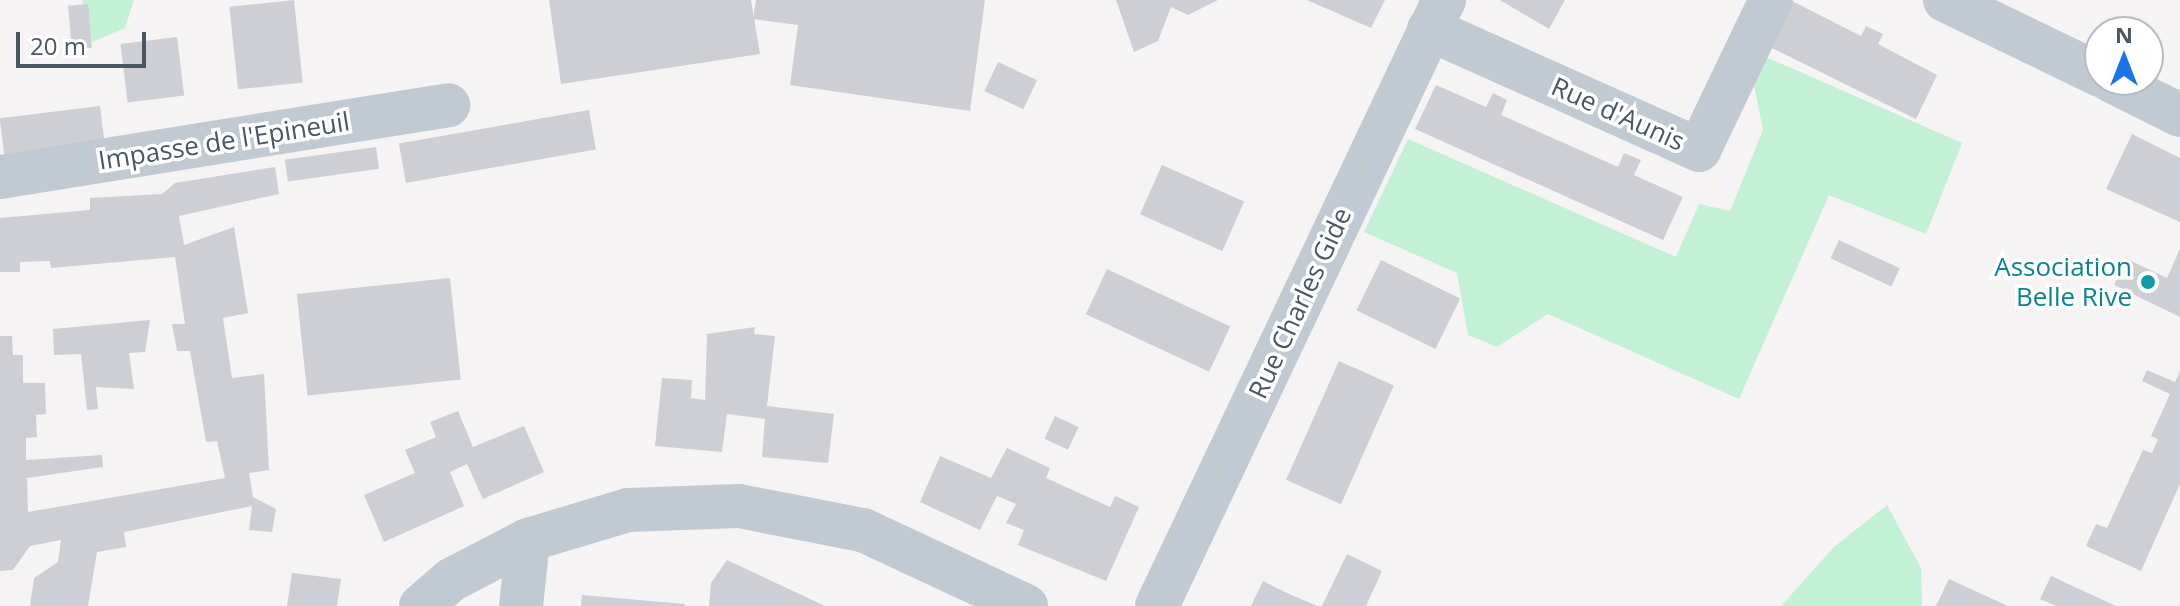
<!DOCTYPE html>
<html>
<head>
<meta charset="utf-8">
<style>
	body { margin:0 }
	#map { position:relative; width:2180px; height:606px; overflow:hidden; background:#f5f3f3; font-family:"Open Sans",sans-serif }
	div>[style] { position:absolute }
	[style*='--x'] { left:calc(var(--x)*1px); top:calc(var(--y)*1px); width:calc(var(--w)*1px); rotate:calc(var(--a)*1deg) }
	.green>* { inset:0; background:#c3f1d5 }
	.building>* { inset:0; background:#cdcfd5; transform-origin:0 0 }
	.minor>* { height:44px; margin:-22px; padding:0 22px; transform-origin:22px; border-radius:22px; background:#c1cad2 }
	.dots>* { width:22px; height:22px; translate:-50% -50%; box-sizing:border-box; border:4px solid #fff; border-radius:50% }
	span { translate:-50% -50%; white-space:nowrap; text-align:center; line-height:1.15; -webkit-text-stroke:7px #fff; paint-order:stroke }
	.street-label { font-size:26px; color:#4a5661 }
	.culture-label { font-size:26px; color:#0d838f }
	.right { translate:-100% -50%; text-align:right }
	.north { position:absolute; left:2084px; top:16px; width:80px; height:80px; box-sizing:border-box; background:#fff; border:2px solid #b7bbc0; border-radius:50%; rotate:0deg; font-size:22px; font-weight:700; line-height:32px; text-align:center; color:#4a5661 }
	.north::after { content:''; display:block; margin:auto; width:28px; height:36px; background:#1a73e8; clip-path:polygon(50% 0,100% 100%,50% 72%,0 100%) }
	.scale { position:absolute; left:16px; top:32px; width:130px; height:36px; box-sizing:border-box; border:4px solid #4a5661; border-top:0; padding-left:10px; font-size:24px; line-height:28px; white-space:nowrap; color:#4a5661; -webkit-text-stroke:6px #fff; paint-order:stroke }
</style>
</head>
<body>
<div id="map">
	<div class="green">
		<i style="clip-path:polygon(82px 0,134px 0,125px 28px,92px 42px)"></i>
		<i style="clip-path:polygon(1766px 57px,1962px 143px,1926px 234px,1829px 195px,1739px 399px,1548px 314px,1497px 347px,1468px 335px,1457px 273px,1364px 232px,1408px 139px,1676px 257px,1699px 204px,1730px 211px,1763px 130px,1752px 75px)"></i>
		<i style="clip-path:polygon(1887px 505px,1921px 568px,1922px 606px,1781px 606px,1834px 547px)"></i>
	</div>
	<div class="building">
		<i style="left:294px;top:0;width:83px;height:65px;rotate:84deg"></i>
		<i style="clip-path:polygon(549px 0,751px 0,760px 54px,561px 84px)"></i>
		<i style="clip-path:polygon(756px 0,985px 0,970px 111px,790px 85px,798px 25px,753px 19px)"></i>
		<i style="clip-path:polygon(1116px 0,1218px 0,1188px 15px,1171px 7px,1158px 41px,1134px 52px)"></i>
		<i style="clip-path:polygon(1307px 0,1385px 0,1371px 28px)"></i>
		<i style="clip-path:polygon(1500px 0,1565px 0,1549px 29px)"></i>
		<i style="clip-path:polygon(1792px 1px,1861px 36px,1866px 26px,1883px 34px,1878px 44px,1937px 75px,1916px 119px,1770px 47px)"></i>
		<i style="left:88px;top:4px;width:44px;height:20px;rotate:85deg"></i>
		<i style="left:177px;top:37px;width:59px;height:57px;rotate:83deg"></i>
		<i style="left:998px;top:62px;width:43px;height:32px;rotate:25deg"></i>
		<i style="clip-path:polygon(1436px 85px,1486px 107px,1493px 93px,1507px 100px,1501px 115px,1618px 167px,1624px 153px,1641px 160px,1634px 175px,1683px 197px,1663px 240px,1415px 129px)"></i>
		<i style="left:100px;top:106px;width:38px;height:101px;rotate:83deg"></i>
		<i style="left:589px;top:110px;width:40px;height:193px;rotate:80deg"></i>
		<i style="clip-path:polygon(2132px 134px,2180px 158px,2180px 222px,2106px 189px)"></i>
		<i style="left:376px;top:147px;width:22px;height:92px;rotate:82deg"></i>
		<i style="left:1162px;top:165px;width:90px;height:54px;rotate:24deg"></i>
		<i style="clip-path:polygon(275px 167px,279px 194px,179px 216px,184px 245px,234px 227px,248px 313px,223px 318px,232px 378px,264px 374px,269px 470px,249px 473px,253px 497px,276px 509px,272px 532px,249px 530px,252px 506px,124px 532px,126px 547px,97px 552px,88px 606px,30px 606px,34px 578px,58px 562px,61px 540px,30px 546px,13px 570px,0 571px,0 336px,12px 336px,13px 355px,23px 355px,23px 383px,45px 383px,46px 414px,36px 415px,37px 437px,26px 438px,26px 460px,102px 455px,103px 467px,27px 478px,28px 512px,225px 478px,217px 441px,206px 442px,190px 351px,177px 351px,172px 324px,185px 324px,175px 257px,51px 268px,50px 261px,20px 262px,20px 272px,0 272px,0 218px,90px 210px,90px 198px,162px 194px,175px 183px)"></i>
		<i style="left:1839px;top:240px;width:67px;height:20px;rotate:25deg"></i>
		<i style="clip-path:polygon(2180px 249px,2180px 317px,2114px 285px,2125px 258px,2167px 278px)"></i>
		<i style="left:1381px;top:260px;width:88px;height:56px;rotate:26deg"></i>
		<i style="left:1107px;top:269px;width:136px;height:50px;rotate:25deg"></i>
		<i style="left:450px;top:278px;width:102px;height:154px;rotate:84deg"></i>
		<i style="clip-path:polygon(150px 320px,145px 352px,129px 353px,134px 389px,96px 387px,98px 409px,87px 410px,81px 354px,54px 355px,53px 329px)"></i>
		<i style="clip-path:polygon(755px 327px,754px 334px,775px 336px,767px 406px,834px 414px,828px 463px,762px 457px,765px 419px,727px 414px,722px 452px,655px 446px,662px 378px,692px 380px,691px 398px,705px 400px,707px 334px)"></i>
		<i style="left:1339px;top:361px;width:60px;height:130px;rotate:24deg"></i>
		<i style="clip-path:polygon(2147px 370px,2175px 382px,2180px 371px,2180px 484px,2141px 571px,2086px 546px,2096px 524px,2107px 528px,2143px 450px,2152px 453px,2158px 439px,2151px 436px,2170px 394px,2142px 381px)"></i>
		<i style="clip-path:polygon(458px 411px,473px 447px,524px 426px,544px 472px,483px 499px,467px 464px,450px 472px,464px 506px,384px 542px,364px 495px,415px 473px,405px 450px,436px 437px,430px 422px)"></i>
		<i style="left:1055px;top:416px;width:26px;height:25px;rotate:25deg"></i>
		<i style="clip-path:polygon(1007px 448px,1050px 468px,1046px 478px,1110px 507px,1115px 496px,1139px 507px,1106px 581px,1018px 545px,1024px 530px,1006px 523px,1016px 504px,997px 496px,980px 530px,920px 502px,940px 456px,991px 478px)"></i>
		<i style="clip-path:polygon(1347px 554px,1382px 571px,1366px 606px,1322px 606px)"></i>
		<i style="clip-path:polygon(727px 560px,825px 606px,709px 606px,711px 583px)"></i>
		<i style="clip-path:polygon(292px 573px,341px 579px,337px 606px,287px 606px)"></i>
		<i style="clip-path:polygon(2051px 576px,2116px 606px,2056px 606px,2040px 599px)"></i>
		<i style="clip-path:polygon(1949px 579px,2008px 606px,1936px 606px)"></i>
		<i style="clip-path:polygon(1263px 581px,1287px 593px,1317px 606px,1251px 606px)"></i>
		<i style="clip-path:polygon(582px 595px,685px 604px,685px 606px,581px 606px)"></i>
	</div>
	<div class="minor">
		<i style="--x:1945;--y:0;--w:172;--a:25.8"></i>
		<i style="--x:1429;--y:29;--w:296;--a:24.1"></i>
		<i style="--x:1699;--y:150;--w:166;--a:-64.4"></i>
		<i style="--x:2110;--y:80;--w:78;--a:26.6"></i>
		<i style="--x:0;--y:177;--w:454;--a:-9.1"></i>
		<i style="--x:421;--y:606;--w:40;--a:-41"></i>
		<i style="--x:451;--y:580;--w:87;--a:-27.5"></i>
		<i style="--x:521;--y:606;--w:66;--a:-83.9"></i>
		<i style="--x:528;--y:540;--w:104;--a:-16.7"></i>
		<i style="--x:628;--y:510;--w:111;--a:-2.1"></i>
		<i style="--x:739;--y:506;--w:126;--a:11"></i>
		<i style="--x:863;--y:530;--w:180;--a:25"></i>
		<i style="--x:1157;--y:606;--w:671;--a:-64.66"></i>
	</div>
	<div class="dots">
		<i style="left:2148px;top:282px;background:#0f9aa8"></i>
	</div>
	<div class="street-label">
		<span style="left:1618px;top:114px;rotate:24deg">Rue d'Aunis</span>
		<span style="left:224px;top:141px;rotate:-9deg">Impasse de l'Epineuil</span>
		<span style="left:1300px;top:303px;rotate:-65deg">Rue Charles Gide</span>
	</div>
	<div class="culture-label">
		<span class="right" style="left:2132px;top:282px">Association<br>Belle Rive</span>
	</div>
	<div class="north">N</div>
	<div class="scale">20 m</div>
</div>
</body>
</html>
